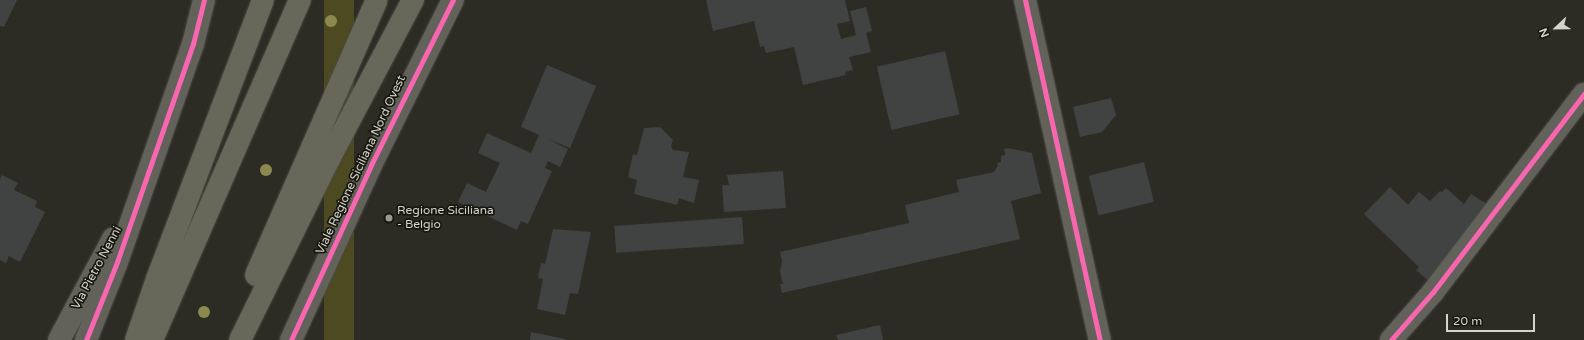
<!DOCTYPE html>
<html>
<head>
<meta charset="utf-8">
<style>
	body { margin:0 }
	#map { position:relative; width:1584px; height:340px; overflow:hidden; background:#2c2c24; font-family:"Varela Round",sans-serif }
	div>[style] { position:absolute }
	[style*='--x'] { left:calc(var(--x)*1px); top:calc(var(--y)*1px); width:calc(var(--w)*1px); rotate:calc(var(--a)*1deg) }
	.green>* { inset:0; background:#4d4a22; transform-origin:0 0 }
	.building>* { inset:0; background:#414342; transform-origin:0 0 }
	.roads { filter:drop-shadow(0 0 1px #4a4a43) drop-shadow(0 0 1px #4a4a43) }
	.minor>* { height:22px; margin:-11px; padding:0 11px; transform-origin:11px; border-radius:11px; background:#62625b }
	.tertiary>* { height:22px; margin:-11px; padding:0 11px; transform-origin:11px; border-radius:11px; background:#62625b }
	.primary>* { height:22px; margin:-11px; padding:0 11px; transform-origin:11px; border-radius:11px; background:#68685a }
	.cycleway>* { height:5px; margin:-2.5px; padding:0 2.5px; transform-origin:2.5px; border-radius:2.5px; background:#f766af }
	.trees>* { width:12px; height:12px; margin:-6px; border-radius:50%; background:#8c894e }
	.dots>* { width:11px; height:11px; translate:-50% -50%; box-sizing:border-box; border:2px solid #171710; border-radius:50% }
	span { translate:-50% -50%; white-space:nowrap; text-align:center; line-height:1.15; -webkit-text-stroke:3.5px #171710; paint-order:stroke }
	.street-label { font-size:12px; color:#d5d4cb }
	.poi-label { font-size:12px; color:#d5d4cb }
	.left { translate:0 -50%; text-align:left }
	.north { position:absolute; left:1536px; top:8px; width:40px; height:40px; -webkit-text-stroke:3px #171710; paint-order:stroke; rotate:248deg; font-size:11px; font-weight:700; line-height:16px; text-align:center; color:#d5d4cb }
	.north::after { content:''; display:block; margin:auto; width:14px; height:18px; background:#d5d4cb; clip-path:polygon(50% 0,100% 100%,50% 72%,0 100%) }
	.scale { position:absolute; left:1446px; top:314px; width:89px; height:18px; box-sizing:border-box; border:2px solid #d5d4cb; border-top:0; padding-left:5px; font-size:12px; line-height:14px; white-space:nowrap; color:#d5d4cb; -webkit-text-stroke:3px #171710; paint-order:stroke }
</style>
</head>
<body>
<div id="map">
	<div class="green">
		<i style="left:324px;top:0;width:30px;height:371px"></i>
	</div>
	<div class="building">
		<i style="clip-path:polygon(0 0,17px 0,4px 27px,0 26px)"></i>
		<i style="clip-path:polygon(706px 0,845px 0,850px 21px,837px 24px,841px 39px,856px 35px,850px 11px,866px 7px,872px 31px,866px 33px,871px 52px,849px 57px,853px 70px,845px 72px,846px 75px,803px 85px,794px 47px,766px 53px,764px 46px,760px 47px,754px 21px,713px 31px)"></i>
		<i style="left:945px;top:51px;width:65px;height:70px;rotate:77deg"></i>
		<i style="clip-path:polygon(547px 65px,596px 86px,570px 148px,546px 138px,568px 149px,560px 167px,548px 161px,545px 168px,552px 171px,528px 224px,521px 221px,517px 230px,458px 202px,467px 183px,486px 192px,500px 163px,478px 153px,487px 133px,531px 153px,539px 135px,521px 127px)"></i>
		<i style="clip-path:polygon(1111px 98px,1116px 115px,1102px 132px,1080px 137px,1073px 107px)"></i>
		<i style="clip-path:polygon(660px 127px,673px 140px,671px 146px,673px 150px,689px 152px,683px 177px,699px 180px,694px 203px,679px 198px,677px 205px,634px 194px,637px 180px,628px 177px,633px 154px,637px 155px,644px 128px)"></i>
		<i style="clip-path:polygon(1008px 148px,1032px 153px,1041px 193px,1011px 201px,1020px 239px,782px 293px,780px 284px,783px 284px,780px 272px,782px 261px,780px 252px,909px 223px,905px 205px,959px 192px,956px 180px,994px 172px,998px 165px,997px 163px,1001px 162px,1001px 156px,1005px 155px,1004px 149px)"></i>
		<i style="left:1144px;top:162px;width:41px;height:57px;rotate:76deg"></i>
		<i style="clip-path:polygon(783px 171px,786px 208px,724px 212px,722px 185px,729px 185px,727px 175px)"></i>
		<i style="clip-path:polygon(2px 175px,18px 183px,14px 190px,37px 201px,35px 207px,45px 212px,20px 262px,9px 256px,6px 263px,0 260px,0 179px)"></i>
		<i style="clip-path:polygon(1390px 187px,1408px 205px,1419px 192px,1430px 201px,1440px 191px,1442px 192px,1446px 188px,1464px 204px,1471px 194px,1487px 204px,1433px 285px,1416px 270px,1419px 267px,1364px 214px)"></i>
		<i style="left:742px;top:217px;width:27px;height:128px;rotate:86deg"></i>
		<i style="clip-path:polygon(553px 229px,591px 232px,578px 294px,570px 293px,565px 315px,537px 309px,543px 279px,538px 278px,541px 263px,545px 264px)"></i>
		<i style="clip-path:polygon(880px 325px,883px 340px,838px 340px,836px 335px)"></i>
		<i style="clip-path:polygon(531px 332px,565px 339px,565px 340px,530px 340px)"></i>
	</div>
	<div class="roads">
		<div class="minor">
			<i style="--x:1025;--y:0;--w:348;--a:77.6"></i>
			<i style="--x:1391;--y:340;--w:64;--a:-48.8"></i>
			<i style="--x:1433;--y:292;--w:249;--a:-52.7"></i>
		</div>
		<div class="tertiary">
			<i style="--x:59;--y:340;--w:115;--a:-61.9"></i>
			<i style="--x:86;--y:340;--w:84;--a:-68.3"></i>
			<i style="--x:117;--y:262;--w:231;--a:-70.8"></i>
			<i style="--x:193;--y:44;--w:45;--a:-76"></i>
			<i style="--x:291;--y:340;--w:192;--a:-65.4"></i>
			<i style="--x:371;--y:165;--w:184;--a:-63.6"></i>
		</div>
		<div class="primary">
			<i style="--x:256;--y:275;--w:300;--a:-66.3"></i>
			<i style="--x:136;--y:340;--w:65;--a:-71"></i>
			<i style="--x:157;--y:279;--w:298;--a:-69.2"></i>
			<i style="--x:152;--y:340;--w:371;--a:-66.5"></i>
			<i style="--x:240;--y:340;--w:202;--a:-63.8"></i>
			<i style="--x:329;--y:159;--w:180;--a:-62.2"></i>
		</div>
	</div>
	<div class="cycleway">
		<i style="--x:1025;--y:0;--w:348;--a:77.6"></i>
		<i style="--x:86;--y:340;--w:84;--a:-68.3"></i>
		<i style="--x:117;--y:262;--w:231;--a:-70.8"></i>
		<i style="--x:193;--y:44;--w:45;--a:-76"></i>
		<i style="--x:291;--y:340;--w:192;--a:-65.4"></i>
		<i style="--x:371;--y:165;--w:184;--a:-63.6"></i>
		<i style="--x:1391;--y:340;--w:64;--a:-48.8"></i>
		<i style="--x:1433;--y:292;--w:249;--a:-52.7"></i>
	</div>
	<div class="trees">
		<i style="left:331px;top:21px"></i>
		<i style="left:266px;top:170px"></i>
		<i style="left:204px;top:312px"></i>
	</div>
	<div class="dots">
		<i style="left:389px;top:218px;background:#9a9991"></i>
	</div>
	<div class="street-label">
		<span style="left:361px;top:165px;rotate:-65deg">Viale Regione Siciliana Nord Ovest</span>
		<span style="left:97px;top:268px;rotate:-62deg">Via Pietro Nenni</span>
	</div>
	<div class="poi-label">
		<span class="left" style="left:397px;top:218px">Regione Siciliana<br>- Belgio</span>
	</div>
	<div class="north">N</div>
	<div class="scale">20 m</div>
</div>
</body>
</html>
